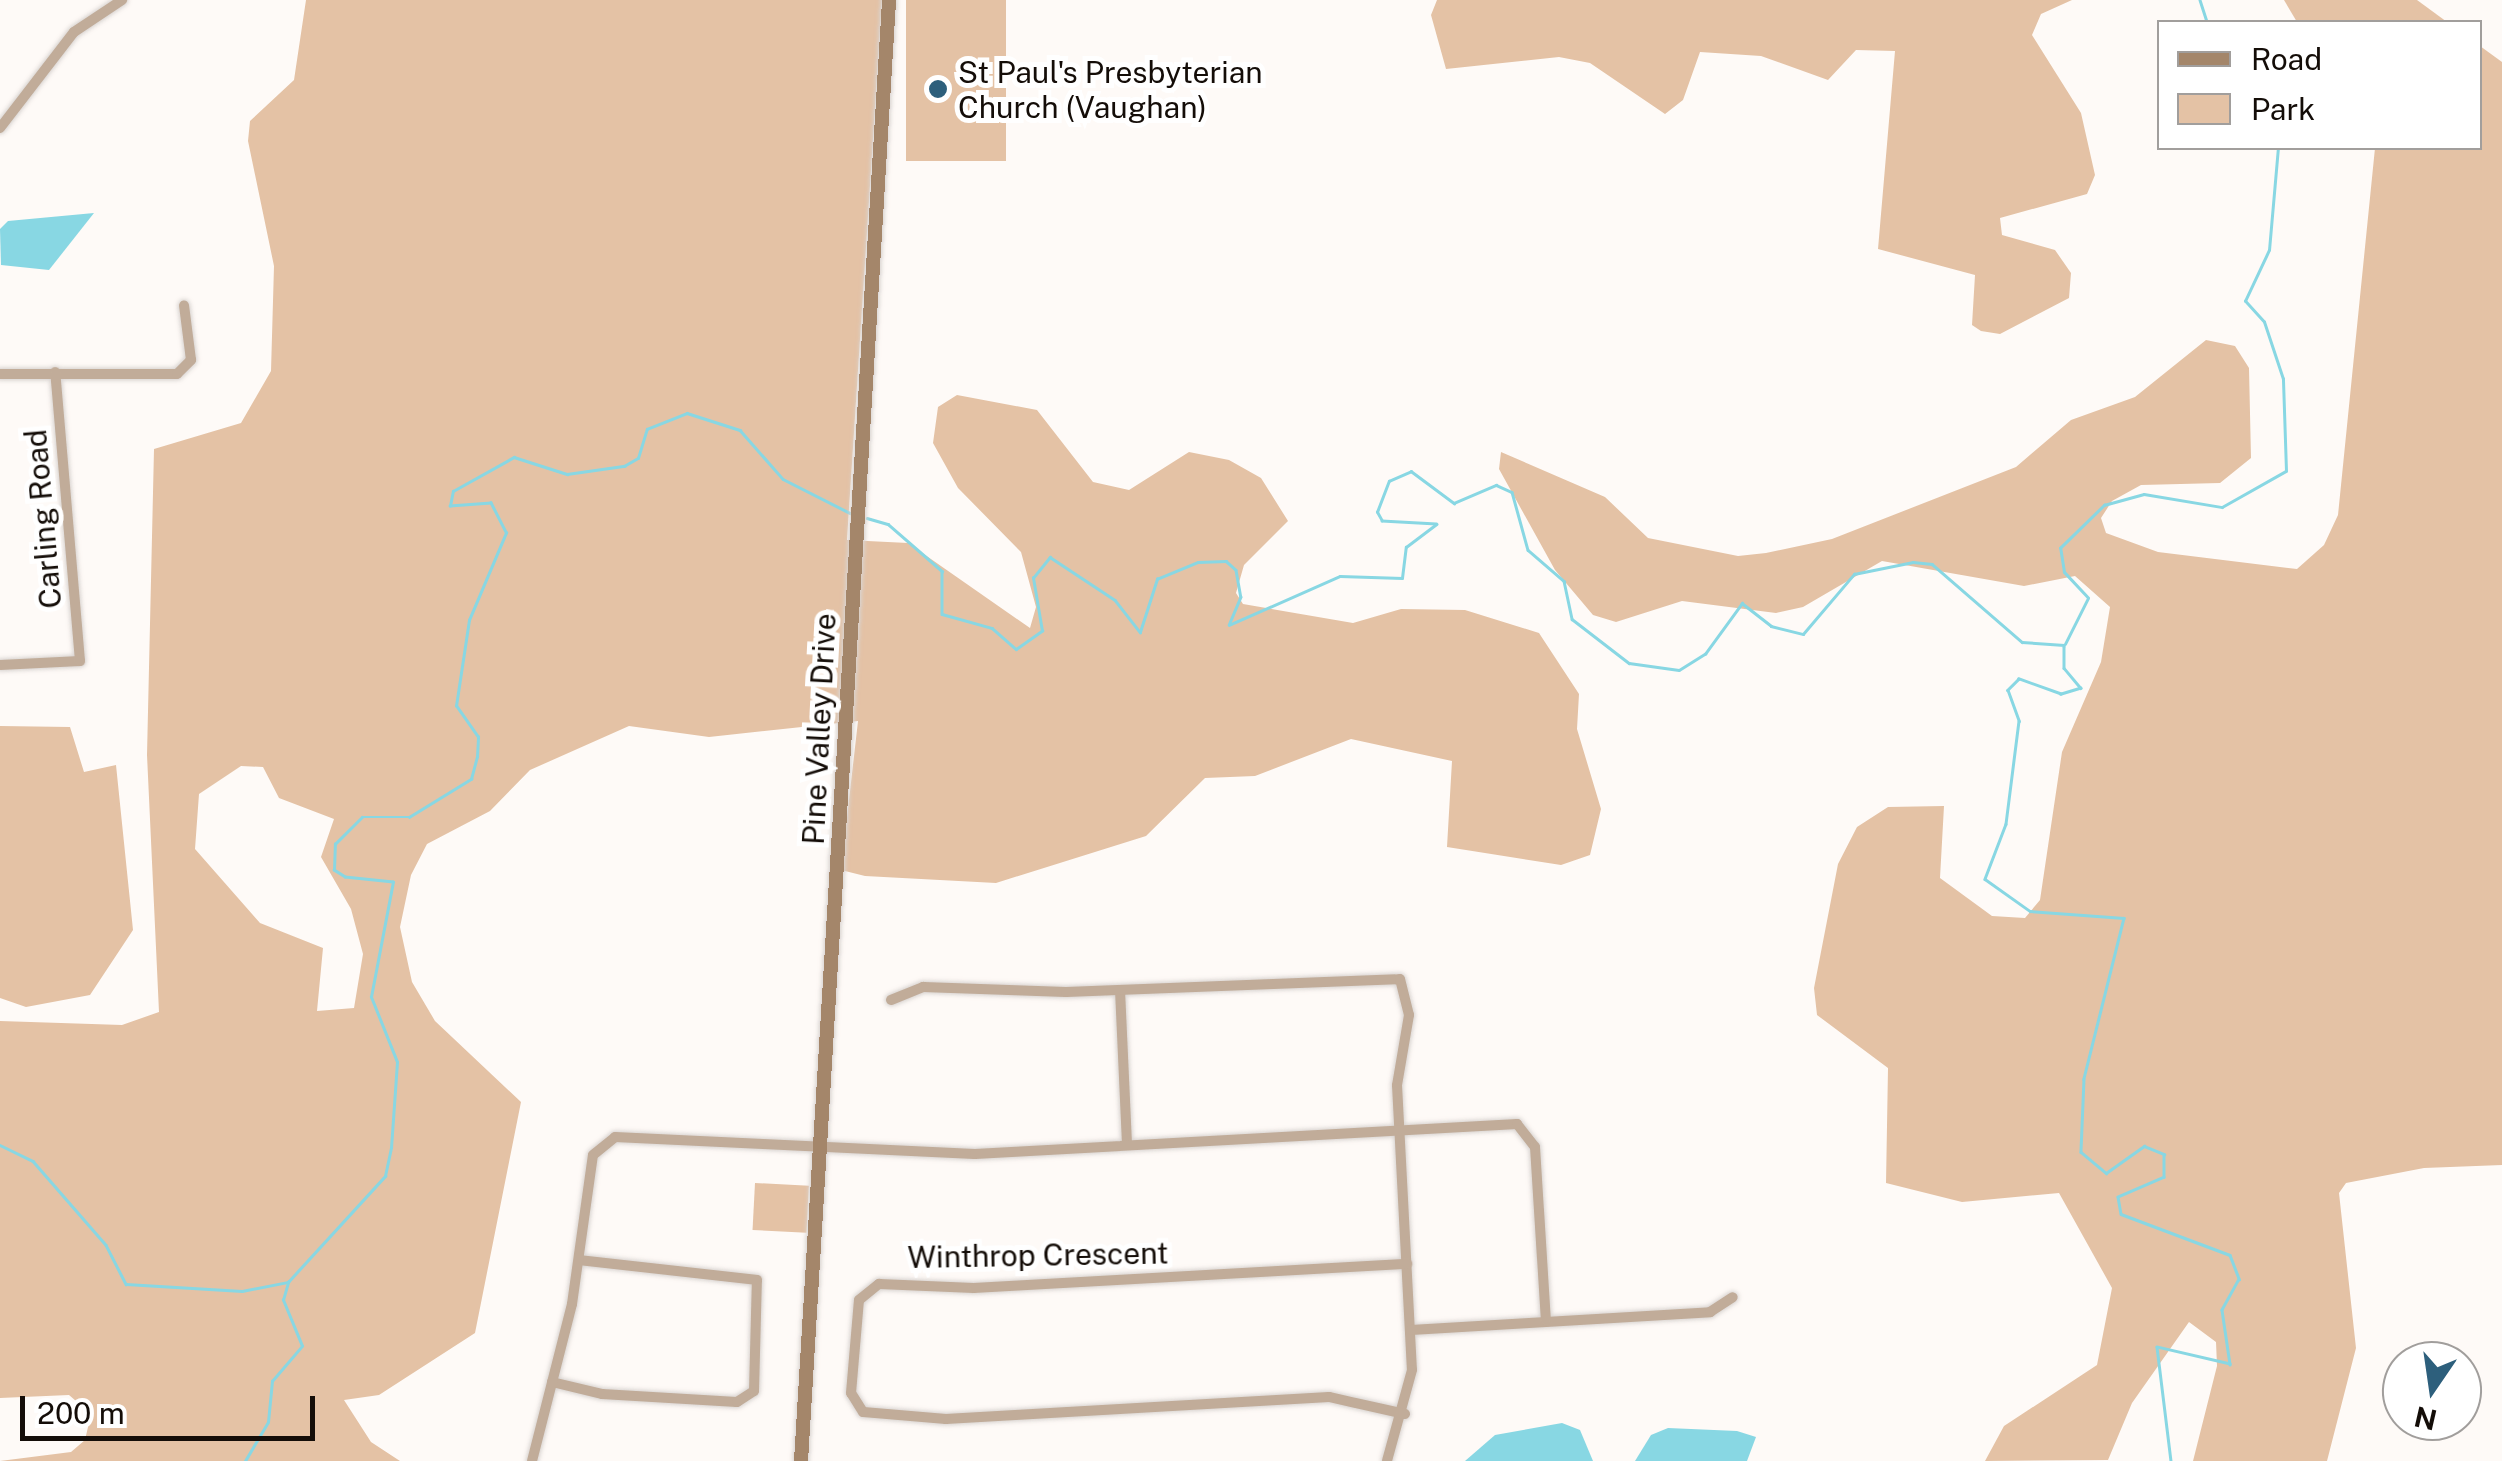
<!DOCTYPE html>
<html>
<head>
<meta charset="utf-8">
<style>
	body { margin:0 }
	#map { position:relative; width:2502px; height:1461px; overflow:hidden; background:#fefaf7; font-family:"Public Sans",sans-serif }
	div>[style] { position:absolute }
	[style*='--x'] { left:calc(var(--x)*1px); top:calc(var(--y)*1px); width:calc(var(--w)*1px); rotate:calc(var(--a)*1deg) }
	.green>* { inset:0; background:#e4c2a5; transform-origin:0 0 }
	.water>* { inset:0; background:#88d7e3 }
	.stream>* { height:2.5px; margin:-1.25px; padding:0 1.25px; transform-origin:1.25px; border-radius:1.25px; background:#88d7e3 }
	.roads { filter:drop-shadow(0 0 2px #d9d4d1) drop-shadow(0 0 2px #d9d4d1) }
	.street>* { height:10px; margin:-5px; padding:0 5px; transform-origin:5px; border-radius:5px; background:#c1ac99 }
	.secondary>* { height:14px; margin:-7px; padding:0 7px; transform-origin:7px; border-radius:7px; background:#a4866a }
	.dots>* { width:28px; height:28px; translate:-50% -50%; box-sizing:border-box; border:5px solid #fff; border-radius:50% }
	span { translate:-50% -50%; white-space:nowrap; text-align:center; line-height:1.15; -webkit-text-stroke:10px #fff; paint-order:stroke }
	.poi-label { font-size:30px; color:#140d08 }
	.left { translate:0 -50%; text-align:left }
	.street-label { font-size:30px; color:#140d08 }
	.legend { position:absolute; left:2157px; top:20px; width:325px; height:130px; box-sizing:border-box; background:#fff; border:2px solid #a19e9c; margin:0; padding:12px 18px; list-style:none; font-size:30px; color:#140d08 }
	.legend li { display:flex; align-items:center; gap:20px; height:50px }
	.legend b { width:50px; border:2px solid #a19e9c }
	.north { position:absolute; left:2382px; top:1341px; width:100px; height:100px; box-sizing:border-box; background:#fff; border:2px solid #a19e9c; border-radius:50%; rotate:193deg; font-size:28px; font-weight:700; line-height:40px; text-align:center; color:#140d08 }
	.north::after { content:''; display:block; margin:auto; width:35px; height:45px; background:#2d5f7c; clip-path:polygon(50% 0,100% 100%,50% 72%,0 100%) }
	.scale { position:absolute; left:20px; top:1396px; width:295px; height:45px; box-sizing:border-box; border:5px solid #140d08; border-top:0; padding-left:12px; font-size:30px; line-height:35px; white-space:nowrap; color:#140d08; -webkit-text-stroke:8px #fff; paint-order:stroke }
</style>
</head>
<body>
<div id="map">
	<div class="green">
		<i style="clip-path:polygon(evenodd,306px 0,882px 0,847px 540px,908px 543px,1030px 628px,1036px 607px,1021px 552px,958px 488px,933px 443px,938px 407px,957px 395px,1037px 410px,1093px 482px,1129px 490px,1189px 452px,1229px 460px,1261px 478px,1288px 521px,1244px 565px,1236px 593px,1243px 604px,1353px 623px,1401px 609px,1465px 610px,1539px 633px,1579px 694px,1577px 729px,1601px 809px,1590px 855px,1561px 865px,1447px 847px,1452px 761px,1351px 739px,1255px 776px,1205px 778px,1146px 836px,996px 883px,865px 876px,841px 870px,858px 721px,709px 737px,629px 726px,530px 770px,490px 811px,427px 844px,411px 875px,400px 927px,412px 982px,435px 1021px,521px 1102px,475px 1333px,379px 1395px,344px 1400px,371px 1442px,400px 1461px,0 1461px,71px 1452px,85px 1440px,91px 1414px,69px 1395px,0 1398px,0 1021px,122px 1025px,159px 1012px,147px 755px,154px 449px,241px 423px,271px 371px,274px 266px,248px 141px,250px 121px,294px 80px,306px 0,241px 766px,263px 767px,279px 798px,334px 819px,321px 857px,351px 909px,363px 954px,354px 1008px,317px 1011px,323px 948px,260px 923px,195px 849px,199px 794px,241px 766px)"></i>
		<i style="left:906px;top:0;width:100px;height:161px"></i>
		<i style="clip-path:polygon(1437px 0,2072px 0,2041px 14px,2032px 35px,2081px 113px,2095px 175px,2087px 194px,2000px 218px,2002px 235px,2055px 250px,2071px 273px,2069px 298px,2000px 334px,1981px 331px,1972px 325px,1975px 275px,1878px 249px,1895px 51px,1856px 50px,1828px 80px,1761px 56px,1700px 52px,1683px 100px,1665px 114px,1590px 63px,1559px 57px,1446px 69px,1431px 15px)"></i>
		<i style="clip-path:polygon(2284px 0,2417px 0,2447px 22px,2297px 22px)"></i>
		<i style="clip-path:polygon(2480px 46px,2502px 62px,2502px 1165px,2424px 1168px,2346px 1183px,2339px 1193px,2356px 1348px,2327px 1461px,2193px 1461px,2217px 1366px,2216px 1342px,2189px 1322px,2132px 1403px,2108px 1460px,1985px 1461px,2004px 1426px,2097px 1365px,2112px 1288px,2059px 1193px,1962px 1202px,1886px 1183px,1888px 1068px,1817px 1015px,1814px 988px,1838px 864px,1857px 827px,1888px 807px,1944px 806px,1940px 878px,1992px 916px,2025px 918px,2040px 900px,2062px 752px,2101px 662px,2110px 607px,2075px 576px,2024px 586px,1882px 561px,1803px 607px,1776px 613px,1682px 601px,1616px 622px,1593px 615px,1555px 570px,1499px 469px,1501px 452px,1605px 497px,1648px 538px,1738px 556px,1766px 553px,1832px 539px,2016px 467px,2071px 420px,2135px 397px,2206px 340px,2235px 346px,2249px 368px,2251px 458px,2220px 483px,2141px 485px,2112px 501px,2101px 518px,2106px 533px,2158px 552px,2297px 569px,2324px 545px,2338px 515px,2375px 148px,2480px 148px)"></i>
		<i style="clip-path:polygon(0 726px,70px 727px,84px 772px,116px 765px,133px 930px,90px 995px,26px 1007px,0 998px)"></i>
		<i style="left:755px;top:1183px;width:54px;height:47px;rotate:3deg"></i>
	</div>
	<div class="water">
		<i style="clip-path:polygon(94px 213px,49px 270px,1px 265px,0 229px,8px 221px)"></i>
		<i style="clip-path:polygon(1562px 1423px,1580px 1430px,1593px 1461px,1465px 1461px,1495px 1435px)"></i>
		<i style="clip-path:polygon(1668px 1428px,1737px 1431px,1756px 1437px,1747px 1461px,1635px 1461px,1651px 1435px)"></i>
	</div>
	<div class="stream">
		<i style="--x:2200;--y:0;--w:23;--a:72"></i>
		<i style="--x:867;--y:518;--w:22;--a:16"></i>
		<i style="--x:888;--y:524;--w:72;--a:41"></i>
		<i style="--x:942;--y:571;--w:43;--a:90"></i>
		<i style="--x:942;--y:614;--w:52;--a:15.6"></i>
		<i style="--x:992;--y:628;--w:32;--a:41"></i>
		<i style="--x:1016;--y:649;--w:32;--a:-35"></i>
		<i style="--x:1042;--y:631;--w:54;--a:-99.6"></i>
		<i style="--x:1033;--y:578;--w:27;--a:-51"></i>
		<i style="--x:1050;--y:557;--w:78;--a:33.5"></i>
		<i style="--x:1115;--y:600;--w:41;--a:52"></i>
		<i style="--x:1140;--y:632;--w:56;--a:-72.2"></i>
		<i style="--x:1157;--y:579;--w:44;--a:-22.5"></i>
		<i style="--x:1198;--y:562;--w:28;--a:-2"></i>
		<i style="--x:1226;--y:561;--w:13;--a:42"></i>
		<i style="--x:1236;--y:570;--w:27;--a:80"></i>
		<i style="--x:1241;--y:597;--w:30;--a:113"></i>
		<i style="--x:1229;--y:625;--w:121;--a:-23.8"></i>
		<i style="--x:1340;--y:576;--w:62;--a:1.8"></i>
		<i style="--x:1402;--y:578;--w:31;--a:-83"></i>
		<i style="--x:1406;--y:547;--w:38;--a:-37"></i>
		<i style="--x:1436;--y:524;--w:54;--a:-176.8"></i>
		<i style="--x:1382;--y:521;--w:10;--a:-119"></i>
		<i style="--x:1377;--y:512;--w:33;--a:-69"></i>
		<i style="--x:1389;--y:481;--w:24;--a:-24"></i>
		<i style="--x:1411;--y:471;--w:54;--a:36.7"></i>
		<i style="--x:1454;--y:503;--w:46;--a:-23.2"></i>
		<i style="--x:1496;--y:485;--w:17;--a:24"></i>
		<i style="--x:1512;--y:492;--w:60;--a:74.6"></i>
		<i style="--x:1528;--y:550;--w:48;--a:40.7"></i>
		<i style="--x:1564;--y:581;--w:39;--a:78"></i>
		<i style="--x:1572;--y:619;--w:72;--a:37.7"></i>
		<i style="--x:1629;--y:663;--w:50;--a:8"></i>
		<i style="--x:1679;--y:670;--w:31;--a:-32"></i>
		<i style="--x:1705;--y:654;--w:63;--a:-54"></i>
		<i style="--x:1742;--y:603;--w:37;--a:38"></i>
		<i style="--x:1771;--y:626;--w:33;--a:14"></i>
		<i style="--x:1803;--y:634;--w:79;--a:-49.6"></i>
		<i style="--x:1854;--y:574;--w:60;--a:-11.5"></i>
		<i style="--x:1913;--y:562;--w:19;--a:6"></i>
		<i style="--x:1932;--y:564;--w:119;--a:40.9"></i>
		<i style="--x:2022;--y:642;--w:42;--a:4.1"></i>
		<i style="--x:2065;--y:644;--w:51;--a:-63.4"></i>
		<i style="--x:2088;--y:598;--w:35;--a:-133"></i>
		<i style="--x:2064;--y:572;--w:24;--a:-99"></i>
		<i style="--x:2060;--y:548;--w:62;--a:-44.3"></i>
		<i style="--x:2104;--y:505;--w:41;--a:-15.4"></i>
		<i style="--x:2144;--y:494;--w:79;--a:9.5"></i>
		<i style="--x:2222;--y:507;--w:73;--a:-29.4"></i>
		<i style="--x:2286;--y:471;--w:92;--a:-91.9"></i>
		<i style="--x:2283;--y:379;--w:60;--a:-108.4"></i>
		<i style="--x:2264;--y:322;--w:28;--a:-132"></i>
		<i style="--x:2245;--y:301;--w:56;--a:-64.8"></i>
		<i style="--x:2269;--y:250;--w:102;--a:-85"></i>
		<i style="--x:2064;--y:647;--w:21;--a:90"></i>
		<i style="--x:2064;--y:668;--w:26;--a:50"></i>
		<i style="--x:2081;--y:688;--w:21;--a:163"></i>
		<i style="--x:2061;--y:694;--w:45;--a:-160.3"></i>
		<i style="--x:2019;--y:679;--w:16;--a:135"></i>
		<i style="--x:2008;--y:690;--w:33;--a:70"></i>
		<i style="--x:2019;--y:721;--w:104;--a:97.2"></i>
		<i style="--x:2006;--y:824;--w:59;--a:110.9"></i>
		<i style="--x:1985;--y:879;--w:55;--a:35.4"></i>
		<i style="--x:2030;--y:911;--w:94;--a:4.3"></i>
		<i style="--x:2124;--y:918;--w:166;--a:104"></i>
		<i style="--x:2084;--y:1079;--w:73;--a:92.4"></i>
		<i style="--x:2081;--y:1152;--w:33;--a:40"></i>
		<i style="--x:2106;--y:1173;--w:47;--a:-35.4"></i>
		<i style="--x:2144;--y:1146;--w:22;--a:22"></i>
		<i style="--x:2164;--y:1154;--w:23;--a:90"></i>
		<i style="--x:2164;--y:1177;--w:50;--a:156.5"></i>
		<i style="--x:2118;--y:1197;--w:17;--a:80"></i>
		<i style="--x:2121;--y:1214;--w:116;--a:20.6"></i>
		<i style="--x:2230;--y:1255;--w:26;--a:69"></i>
		<i style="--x:2239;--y:1279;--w:35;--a:119"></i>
		<i style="--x:2222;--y:1310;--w:55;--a:81.6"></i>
		<i style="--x:2230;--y:1364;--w:75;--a:-166.9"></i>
		<i style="--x:2157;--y:1347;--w:115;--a:83"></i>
		<i style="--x:0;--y:1145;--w:37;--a:26"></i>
		<i style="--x:33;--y:1161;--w:111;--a:49"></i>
		<i style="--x:106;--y:1245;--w:44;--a:62.9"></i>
		<i style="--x:126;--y:1284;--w:116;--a:3.5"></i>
		<i style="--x:242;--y:1291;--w:47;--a:-11.1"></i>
		<i style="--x:245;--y:1461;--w:45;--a:-59.5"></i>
		<i style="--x:268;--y:1422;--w:41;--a:-84.4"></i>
		<i style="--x:272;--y:1381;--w:46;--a:-49.4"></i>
		<i style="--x:302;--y:1346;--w:50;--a:-112.4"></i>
		<i style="--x:283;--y:1300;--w:19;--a:-74"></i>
		<i style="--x:288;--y:1282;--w:144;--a:-47.5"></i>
		<i style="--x:385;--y:1176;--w:29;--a:-78"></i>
		<i style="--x:391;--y:1148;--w:86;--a:-86"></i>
		<i style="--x:397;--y:1062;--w:70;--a:-111.8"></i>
		<i style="--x:371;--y:997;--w:117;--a:-79.2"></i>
		<i style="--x:393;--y:882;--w:48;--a:-174.1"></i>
		<i style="--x:345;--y:877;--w:13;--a:-148"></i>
		<i style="--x:334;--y:870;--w:26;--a:-88"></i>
		<i style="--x:335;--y:844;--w:38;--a:-45"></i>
		<i style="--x:362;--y:817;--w:47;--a:0"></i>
		<i style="--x:409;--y:817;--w:73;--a:-31.5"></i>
		<i style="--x:471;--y:779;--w:23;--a:-75"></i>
		<i style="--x:477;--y:757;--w:20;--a:-87"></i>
		<i style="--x:478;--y:737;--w:38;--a:-125"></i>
		<i style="--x:456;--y:706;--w:87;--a:-81.4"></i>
		<i style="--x:469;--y:620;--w:95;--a:-67"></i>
		<i style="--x:506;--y:533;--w:34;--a:-117"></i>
		<i style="--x:491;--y:503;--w:41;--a:175.8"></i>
		<i style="--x:450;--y:506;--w:15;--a:-79"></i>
		<i style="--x:453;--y:491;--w:70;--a:-29.1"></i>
		<i style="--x:514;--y:457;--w:56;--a:17.8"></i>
		<i style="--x:567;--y:474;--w:58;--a:-8"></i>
		<i style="--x:624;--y:466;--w:16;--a:-30"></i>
		<i style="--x:638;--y:458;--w:30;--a:-73"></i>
		<i style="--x:647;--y:429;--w:43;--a:-21.8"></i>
		<i style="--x:687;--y:413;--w:56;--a:17.8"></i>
		<i style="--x:740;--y:430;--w:65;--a:48.7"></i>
		<i style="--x:783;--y:479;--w:75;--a:26.9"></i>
	</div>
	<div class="roads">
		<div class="street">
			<i style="--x:0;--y:128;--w:121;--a:-52.4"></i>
			<i style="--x:74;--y:32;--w:58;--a:-33.7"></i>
			<i style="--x:0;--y:374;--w:177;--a:0"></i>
			<i style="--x:177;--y:374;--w:20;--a:-45"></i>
			<i style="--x:191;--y:360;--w:55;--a:-97.3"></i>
			<i style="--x:0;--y:665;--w:80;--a:-2.9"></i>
			<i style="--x:80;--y:661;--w:290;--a:-94.9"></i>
			<i style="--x:1120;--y:990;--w:155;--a:87.4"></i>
			<i style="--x:891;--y:1000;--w:35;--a:-22"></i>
			<i style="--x:923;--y:987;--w:143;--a:2"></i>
			<i style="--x:1066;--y:992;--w:334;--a:-2.2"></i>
			<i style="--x:1400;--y:979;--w:37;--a:76"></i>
			<i style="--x:1409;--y:1015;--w:71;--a:99.7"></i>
			<i style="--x:1397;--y:1085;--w:285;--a:87"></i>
			<i style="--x:1412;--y:1370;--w:94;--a:105.4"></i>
			<i style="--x:1411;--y:1330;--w:300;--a:-3.4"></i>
			<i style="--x:1710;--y:1312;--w:27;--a:-33"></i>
			<i style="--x:552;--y:1382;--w:51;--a:13.5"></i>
			<i style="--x:602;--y:1394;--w:135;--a:3.4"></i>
			<i style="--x:737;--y:1402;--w:20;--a:-33"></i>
			<i style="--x:754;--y:1391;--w:111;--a:-88.5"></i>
			<i style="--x:757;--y:1280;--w:179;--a:-173.6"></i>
			<i style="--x:1405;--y:1414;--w:78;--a:-167.4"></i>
			<i style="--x:1329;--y:1397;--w:384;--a:176.7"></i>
			<i style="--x:946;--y:1419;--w:83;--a:-175.2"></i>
			<i style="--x:863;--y:1412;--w:22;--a:-122"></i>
			<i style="--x:851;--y:1393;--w:93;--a:-85.1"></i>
			<i style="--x:859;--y:1300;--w:26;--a:-39"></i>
			<i style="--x:879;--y:1284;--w:95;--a:2.4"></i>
			<i style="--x:974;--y:1288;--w:434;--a:-3.2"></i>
			<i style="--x:532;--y:1461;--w:162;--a:-75.7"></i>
			<i style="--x:572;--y:1304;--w:150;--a:-82"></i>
			<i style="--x:593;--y:1155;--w:28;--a:-39"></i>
			<i style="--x:615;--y:1137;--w:360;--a:2.7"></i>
			<i style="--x:975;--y:1154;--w:543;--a:-3.17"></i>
			<i style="--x:1517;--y:1124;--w:29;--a:52"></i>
			<i style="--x:1535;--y:1147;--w:174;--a:86.4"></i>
		</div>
		<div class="secondary">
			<i style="--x:801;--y:1461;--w:1464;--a:-86.55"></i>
		</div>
	</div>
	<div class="dots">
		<i style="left:938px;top:89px;background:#2d5f7c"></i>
	</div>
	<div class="poi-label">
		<span class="left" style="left:958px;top:89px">St Paul's Presbyterian<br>Church (Vaughan)</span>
	</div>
	<div class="street-label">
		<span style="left:43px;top:519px;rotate:-95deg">Carling Road</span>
		<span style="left:819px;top:729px;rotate:-87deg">Pine Valley Drive</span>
		<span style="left:1038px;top:1255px;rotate:-1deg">Winthrop Crescent</span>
	</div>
	<ul class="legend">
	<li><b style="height:12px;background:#a4866a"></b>Road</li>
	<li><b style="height:28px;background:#e4c2a5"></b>Park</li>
	</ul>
	<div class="north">N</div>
	<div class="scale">200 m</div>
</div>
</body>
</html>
